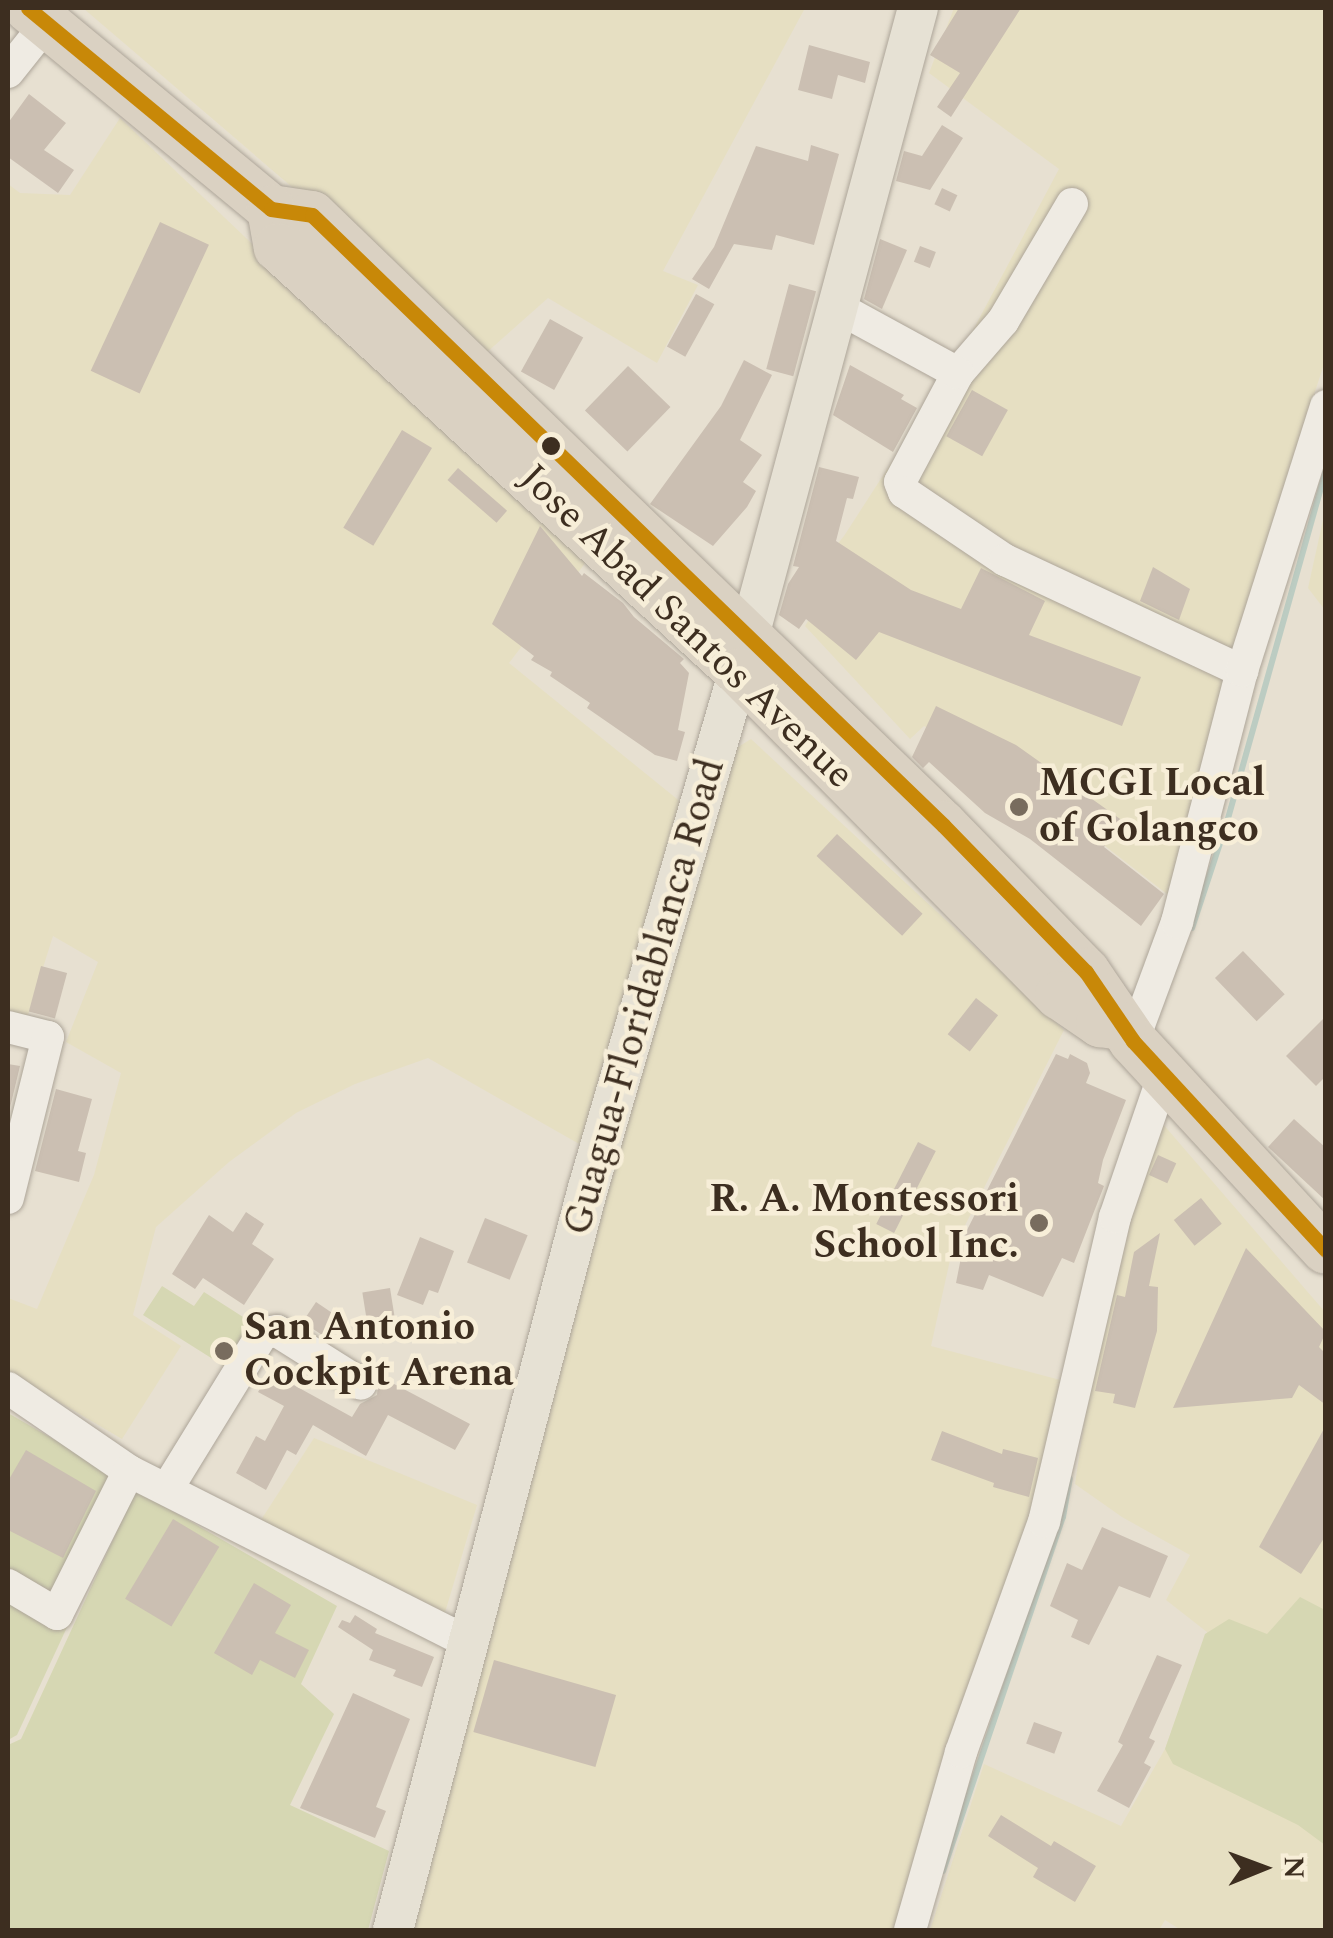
<!DOCTYPE html>
<html>
<head>
<meta charset="utf-8">
<style>
	body { margin:0 }
	#map { position:relative; width:1333px; height:1938px; overflow:hidden; background:#e7e0d1; font-family:Spectral,serif }
	div>[style] { position:absolute }
	[style*='--x'] { left:calc(var(--x)*1px); top:calc(var(--y)*1px); width:calc(var(--w)*1px); rotate:calc(var(--a)*1deg) }
	.farmland>* { inset:0; background:#e6dfc2 }
	.green>* { inset:0; background:#d6d7b3 }
	.stream>* { height:6px; margin:-3px; padding:0 3px; transform-origin:3px; border-radius:3px; background:#bcccc2 }
	.building>* { inset:0; background:#cbbfb2; transform-origin:0 0 }
	.roads { filter:drop-shadow(0 0 2px #ada599) drop-shadow(0 0 2px #ada599) }
	.minor>* { height:32px; margin:-16px; padding:0 16px; transform-origin:16px; border-radius:16px; background:#efebe3 }
	.major>* { height:40px; margin:-20px; padding:0 20px; transform-origin:20px; border-radius:20px; background:#e6e1d4 }
	.highway>* { height:48px; margin:-24px; padding:0 24px; transform-origin:24px; border-radius:24px; background:#dad1c2 }
	.bus-1>* { height:15px; margin:-7.5px; padding:0 7.5px; transform-origin:7.5px; border-radius:7.5px; background:#c88808 }
	.dots>* { width:28px; height:28px; translate:-50% -50%; box-sizing:border-box; border:5px solid #f7eed8; border-radius:50% }
	span { translate:-50% -50%; white-space:nowrap; text-align:center; line-height:1.15; -webkit-text-stroke:9px #f7eed8; paint-order:stroke }
	.street-label { font-size:40px; color:#3d2e20 }
	.poi-label { font-size:40px; color:#3d2e20; font-weight:700 }
	.left { translate:0 -50%; text-align:left }
	.right { translate:-100% -50%; text-align:right }
	.frame { position:absolute; inset:0; border:10px solid #3d2e20; pointer-events:none }
	.north { position:absolute; left:1213px; top:1818px; width:100px; height:100px; -webkit-text-stroke:8px #f7eed8; paint-order:stroke; rotate:89deg; font-size:28px; font-weight:700; line-height:40px; text-align:center; color:#3d2e20 }
	.north::after { content:''; display:block; margin:auto; width:35px; height:45px; background:#3d2e20; clip-path:polygon(50% 0,100% 100%,50% 72%,0 100%) }
</style>
</head>
<body>
<div id="map">
	<div class="farmland">
		<i style="clip-path:polygon(83px 8px,805px 8px,663px 271px,698px 285px,657px 363px,548px 298px,486px 353px)"></i>
		<i style="clip-path:polygon(954px 8px,1325px 8px,1325px 361px,1289px 471px,1176px 901px,1001px 765px,924px 726px,910px 739px,805px 626px,824px 595px,807px 582px,844px 536px,955px 364px,1059px 169px,929px 73px)"></i>
		<i style="clip-path:polygon(120px 118px,586px 562px,509px 663px,682px 803px,581px 1145px,428px 1058px,355px 1084px,296px 1113px,229px 1162px,156px 1227px,133px 1315px,181px 1346px,122px 1439px,8px 1372px,8px 1298px,37px 1309px,94px 1175px,121px 1073px,66px 1042px,98px 962px,53px 936px,27px 1018px,8px 1012px,8px 184px,20px 193px,70px 195px)"></i>
		<i style="clip-path:polygon(1323px 520px,1326px 521px,1325px 610px,1308px 588px)"></i>
		<i style="clip-path:polygon(751px 739px,1064px 1030px,952px 1251px,931px 1346px,1064px 1381px,1056px 1452px,895px 1930px,403px 1930px,728px 760px,735px 749px)"></i>
		<i style="clip-path:polygon(1156px 1116px,1325px 1312px,1325px 1930px,1181px 1930px,1165px 1920px,1159px 1930px,930px 1930px,984px 1764px,1121px 1826px,1165px 1749px,1207px 1632px,1166px 1600px,1190px 1555px,1122px 1517px,1075px 1484px,1090px 1383px)"></i>
		<i style="clip-path:polygon(314px 1438px,477px 1505px,444px 1616px,259px 1523px)"></i>
	</div>
	<div class="green">
		<i style="clip-path:polygon(162px 1286px,194px 1306px,204px 1292px,262px 1329px,235px 1373px,143px 1315px)"></i>
		<i style="clip-path:polygon(8px 1413px,133px 1485px,17px 1735px,8px 1740px)"></i>
		<i style="clip-path:polygon(136px 1490px,337px 1606px,301px 1684px,334px 1714px,290px 1805px,389px 1851px,368px 1930px,8px 1930px,8px 1745px,21px 1739px)"></i>
		<i style="clip-path:polygon(1300px 1597px,1325px 1610px,1325px 1845px,1298px 1825px,1173px 1764px,1165px 1749px,1205px 1634px,1229px 1619px,1267px 1634px)"></i>
	</div>
	<div class="stream">
		<i style="--x:1192;--y:928;--w:112;--a:-71.7"></i>
		<i style="--x:1227;--y:822;--w:367;--a:-74.3"></i>
		<i style="--x:943;--y:1871;--w:374;--a:-71.3"></i>
		<i style="--x:1063;--y:1517;--w:39;--a:-80"></i>
	</div>
	<div class="building">
		<i style="clip-path:polygon(959px 8px,1021px 8px,951px 117px,937px 107px,960px 73px,930px 55px)"></i>
		<i style="clip-path:polygon(809px 45px,870px 62px,865px 83px,838px 75px,832px 99px,798px 90px)"></i>
		<i style="clip-path:polygon(29px 94px,66px 123px,44px 150px,74px 170px,58px 193px,8px 157px,8px 123px)"></i>
		<i style="clip-path:polygon(942px 125px,963px 138px,930px 190px,896px 181px,904px 151px,922px 156px)"></i>
		<i style="clip-path:polygon(811px 145px,839px 154px,814px 245px,776px 235px,772px 250px,734px 244px,709px 289px,692px 279px,714px 247px,756px 146px,808px 161px)"></i>
		<i style="left:942px;top:188px;width:17px;height:18px;rotate:25deg"></i>
		<i style="left:160px;top:222px;width:54px;height:164px;rotate:25deg"></i>
		<i style="clip-path:polygon(880px 239px,907px 250px,882px 309px,864px 299px)"></i>
		<i style="left:920px;top:246px;width:17px;height:17px;rotate:21deg"></i>
		<i style="left:789px;top:284px;width:28px;height:88px;rotate:15deg"></i>
		<i style="left:696px;top:294px;width:21px;height:60px;rotate:29deg"></i>
		<i style="left:550px;top:319px;width:38px;height:60px;rotate:29deg"></i>
		<i style="clip-path:polygon(744px 360px,772px 375px,740px 440px,762px 455px,743px 482px,756px 491px,747px 507px,713px 546px,650px 504px,721px 406px)"></i>
		<i style="clip-path:polygon(850px 365px,904px 395px,901px 399px,917px 408px,893px 452px,833px 415px)"></i>
		<i style="left:628px;top:366px;width:59px;height:62px;rotate:44deg"></i>
		<i style="left:972px;top:390px;width:41px;height:53px;rotate:29deg"></i>
		<i style="left:402px;top:430px;width:35px;height:114px;rotate:31deg"></i>
		<i style="clip-path:polygon(819px 467px,859px 477px,853px 499px,847px 498px,836px 541px,911px 590px,961px 609px,981px 568px,1045px 601px,1029px 635px,1141px 677px,1122px 726px,879px 632px,856px 660px,806px 619px,799px 629px,779px 615px,788px 584px,799px 567px,793px 566px)"></i>
		<i style="left:458px;top:468px;width:65px;height:16px;rotate:41deg"></i>
		<i style="clip-path:polygon(540px 526px,582px 576px,584px 573px,623px 603px,634px 617px,684px 659px,680px 663px,689px 673px,678px 730px,685px 732px,677px 761px,655px 755px,587px 708px,590px 703px,550px 676px,552px 672px,531px 660px,534px 656px,492px 624px)"></i>
		<i style="clip-path:polygon(1153px 567px,1190px 589px,1179px 620px,1140px 601px)"></i>
		<i style="clip-path:polygon(936px 706px,1016px 745px,1123px 821px,1104px 847px,1164px 894px,1141px 926px,1030px 839px,985px 813px,929px 762px,923px 768px,912px 757px)"></i>
		<i style="left:837px;top:834px;width:117px;height:30px;rotate:43deg"></i>
		<i style="left:1243px;top:951px;width:60px;height:39px;rotate:46deg"></i>
		<i style="left:41px;top:966px;width:27px;height:47px;rotate:15deg"></i>
		<i style="left:976px;top:998px;width:28px;height:46px;rotate:38deg"></i>
		<i style="clip-path:polygon(1326px 1016px,1326px 1076px,1316px 1086px,1286px 1056px)"></i>
		<i style="clip-path:polygon(1056px 1054px,1068px 1059px,1070px 1054px,1087px 1063px,1090px 1073px,1086px 1083px,1126px 1100px,1103px 1160px,1098px 1183px,1104px 1186px,1074px 1263px,1062px 1258px,1043px 1297px,989px 1275px,983px 1290px,956px 1283px,966px 1232px)"></i>
		<i style="clip-path:polygon(8px 1064px,20px 1066px,8px 1116px)"></i>
		<i style="clip-path:polygon(56px 1089px,92px 1099px,78px 1151px,86px 1153px,79px 1182px,35px 1171px)"></i>
		<i style="clip-path:polygon(1294px 1119px,1326px 1148px,1326px 1201px,1268px 1147px)"></i>
		<i style="left:918px;top:1142px;width:20px;height:92px;rotate:27deg"></i>
		<i style="left:1158px;top:1155px;width:20px;height:22px;rotate:24deg"></i>
		<i style="left:1201px;top:1198px;width:33px;height:35px;rotate:51deg"></i>
		<i style="clip-path:polygon(246px 1212px,264px 1224px,252px 1244px,274px 1259px,244px 1305px,203px 1278px,195px 1289px,172px 1274px,209px 1215px,233px 1232px)"></i>
		<i style="left:485px;top:1218px;width:46px;height:48px;rotate:22deg"></i>
		<i style="clip-path:polygon(1160px 1233px,1149px 1286px,1158px 1287px,1157px 1331px,1135px 1408px,1113px 1403px,1115px 1394px,1095px 1391px,1117px 1295px,1125px 1297px,1134px 1252px)"></i>
		<i style="clip-path:polygon(420px 1237px,454px 1251px,438px 1293px,429px 1290px,423px 1305px,397px 1295px)"></i>
		<i style="clip-path:polygon(1246px 1248px,1326px 1332px,1319px 1347px,1326px 1354px,1326px 1405px,1299px 1385px,1292px 1398px,1173px 1408px)"></i>
		<i style="left:390px;top:1288px;width:45px;height:28px;rotate:81deg"></i>
		<i style="left:316px;top:1302px;width:29px;height:24px;rotate:34deg"></i>
		<i style="clip-path:polygon(270px 1372px,352px 1417px,360px 1404px,377px 1395px,379px 1376px,470px 1424px,455px 1450px,388px 1415px,366px 1456px,313px 1425px,296px 1455px,287px 1450px,266px 1490px,236px 1473px,256px 1436px,265px 1441px,284px 1406px,258px 1392px)"></i>
		<i style="clip-path:polygon(1326px 1425px,1326px 1535px,1301px 1574px,1259px 1547px)"></i>
		<i style="clip-path:polygon(942px 1431px,1002px 1454px,1003px 1449px,1038px 1458px,1029px 1497px,993px 1487px,994px 1483px,931px 1460px)"></i>
		<i style="clip-path:polygon(26px 1450px,96px 1491px,63px 1558px,8px 1530px,8px 1481px)"></i>
		<i style="left:173px;top:1519px;width:54px;height:93px;rotate:31deg"></i>
		<i style="clip-path:polygon(1102px 1527px,1168px 1556px,1150px 1598px,1119px 1586px,1089px 1645px,1071px 1637px,1078px 1620px,1050px 1606px,1067px 1563px,1082px 1570px)"></i>
		<i style="clip-path:polygon(254px 1583px,291px 1605px,275px 1633px,309px 1650px,295px 1678px,260px 1660px,252px 1675px,214px 1653px)"></i>
		<i style="clip-path:polygon(355px 1615px,377px 1629px,375px 1633px,434px 1657px,422px 1687px,393px 1676px,396px 1670px,369px 1660px,373px 1650px,338px 1627px,342px 1620px,350px 1623px)"></i>
		<i style="clip-path:polygon(1157px 1655px,1182px 1665px,1149px 1738px,1155px 1741px,1144px 1763px,1151px 1767px,1129px 1808px,1097px 1791px,1123px 1745px,1118px 1742px)"></i>
		<i style="left:494px;top:1660px;width:127px;height:75px;rotate:16deg"></i>
		<i style="clip-path:polygon(353px 1693px,410px 1719px,376px 1807px,386px 1811px,375px 1838px,300px 1808px)"></i>
		<i style="left:1034px;top:1722px;width:30px;height:23px;rotate:20deg"></i>
		<i style="clip-path:polygon(1001px 1815px,1051px 1846px,1054px 1841px,1096px 1866px,1075px 1902px,1033px 1877px,1038px 1868px,988px 1836px)"></i>
	</div>
	<div class="roads">
		<div class="minor">
			<i style="--x:8;--y:72;--w:63;--a:-51.5"></i>
			<i style="--x:1072;--y:204;--w:136;--a:120.5"></i>
			<i style="--x:1003;--y:321;--w:69;--a:130.9"></i>
			<i style="--x:958;--y:373;--w:123;--a:118"></i>
			<i style="--x:900;--y:482;--w:11;--a:68"></i>
			<i style="--x:904;--y:492;--w:122;--a:34"></i>
			<i style="--x:1005;--y:560;--w:262;--a:25.1"></i>
			<i style="--x:835;--y:306;--w:140;--a:28.6"></i>
			<i style="--x:8;--y:1027;--w:41;--a:14"></i>
			<i style="--x:48;--y:1037;--w:166;--a:104"></i>
			<i style="--x:1133;--y:1041;--w:127;--a:-69.7"></i>
			<i style="--x:1177;--y:922;--w:259;--a:-75.5"></i>
			<i style="--x:1242;--y:671;--w:278;--a:-72.4"></i>
			<i style="--x:8;--y:1388;--w:147;--a:34.4"></i>
			<i style="--x:129;--y:1471;--w:380;--a:26.8"></i>
			<i style="--x:167;--y:1489;--w:183;--a:-58.4"></i>
			<i style="--x:263;--y:1333;--w:14;--a:-8"></i>
			<i style="--x:277;--y:1331;--w:99;--a:32.2"></i>
			<i style="--x:8;--y:1585;--w:57;--a:30.6"></i>
			<i style="--x:57;--y:1614;--w:160;--a:-63.3"></i>
			<i style="--x:910;--y:1930;--w:185;--a:-74"></i>
			<i style="--x:961;--y:1752;--w:245;--a:-70.2"></i>
			<i style="--x:1044;--y:1522;--w:313;--a:-76.9"></i>
			<i style="--x:1115;--y:1217;--w:151;--a:-71.1"></i>
		</div>
		<div class="major">
			<i style="--x:393;--y:1930;--w:767;--a:-75.28"></i>
			<i style="--x:588;--y:1188;--w:575;--a:-73.74"></i>
			<i style="--x:749;--y:636;--w:650;--a:-74.94"></i>
		</div>
		<div class="highway">
			<i style="--x:28;--y:8;--w:315;--a:39.6"></i>
			<i style="--x:271;--y:209;--w:41;--a:8.3"></i>
			<i style="--x:312;--y:215;--w:878;--a:44.03"></i>
			<i style="--x:943;--y:825;--w:205;--a:45.8"></i>
			<i style="--x:1086;--y:972;--w:83;--a:55.7"></i>
			<i style="--x:1133;--y:1041;--w:284;--a:47.3"></i>
			<i style="--x:271;--y:209;--w:39;--a:80"></i>
			<i style="--x:278;--y:247;--w:627;--a:42.67"></i>
			<i style="--x:739;--y:672;--w:455;--a:45.3"></i>
			<i style="--x:1059;--y:995;--w:50;--a:34.3"></i>
			<i style="--x:1100;--y:1023;--w:22;--a:8"></i>
		</div>
	</div>
	<div class="bus-1">
		<i style="--x:28;--y:8;--w:315;--a:39.6"></i>
		<i style="--x:271;--y:209;--w:41;--a:8.3"></i>
		<i style="--x:312;--y:215;--w:878;--a:44.03"></i>
		<i style="--x:943;--y:825;--w:205;--a:45.8"></i>
		<i style="--x:1086;--y:972;--w:83;--a:55.7"></i>
		<i style="--x:1133;--y:1041;--w:284;--a:47.3"></i>
	</div>
	<div class="dots">
		<i style="left:551px;top:446px;background:#3d2e20"></i>
		<i style="left:1019px;top:807px;background:#786c5e"></i>
		<i style="left:1039px;top:1223px;background:#786c5e"></i>
		<i style="left:224px;top:1351px;background:#786c5e"></i>
	</div>
	<div class="street-label">
		<span style="left:686px;top:627px;rotate:44deg">Jose Abad Santos Avenue</span>
		<span style="left:645px;top:997px;rotate:-74deg">Guagua-Floridablanca Road</span>
	</div>
	<div class="poi-label">
		<span class="left" style="left:1039px;top:807px">MCGI Local<br>of Golangco</span>
		<span class="right" style="left:1019px;top:1223px">R. A. Montessori<br>School Inc.</span>
		<span class="left" style="left:244px;top:1351px">San Antonio<br>Cockpit Arena</span>
	</div>
	<div class="frame"></div>
	<div class="north">N</div>
</div>
</body>
</html>
